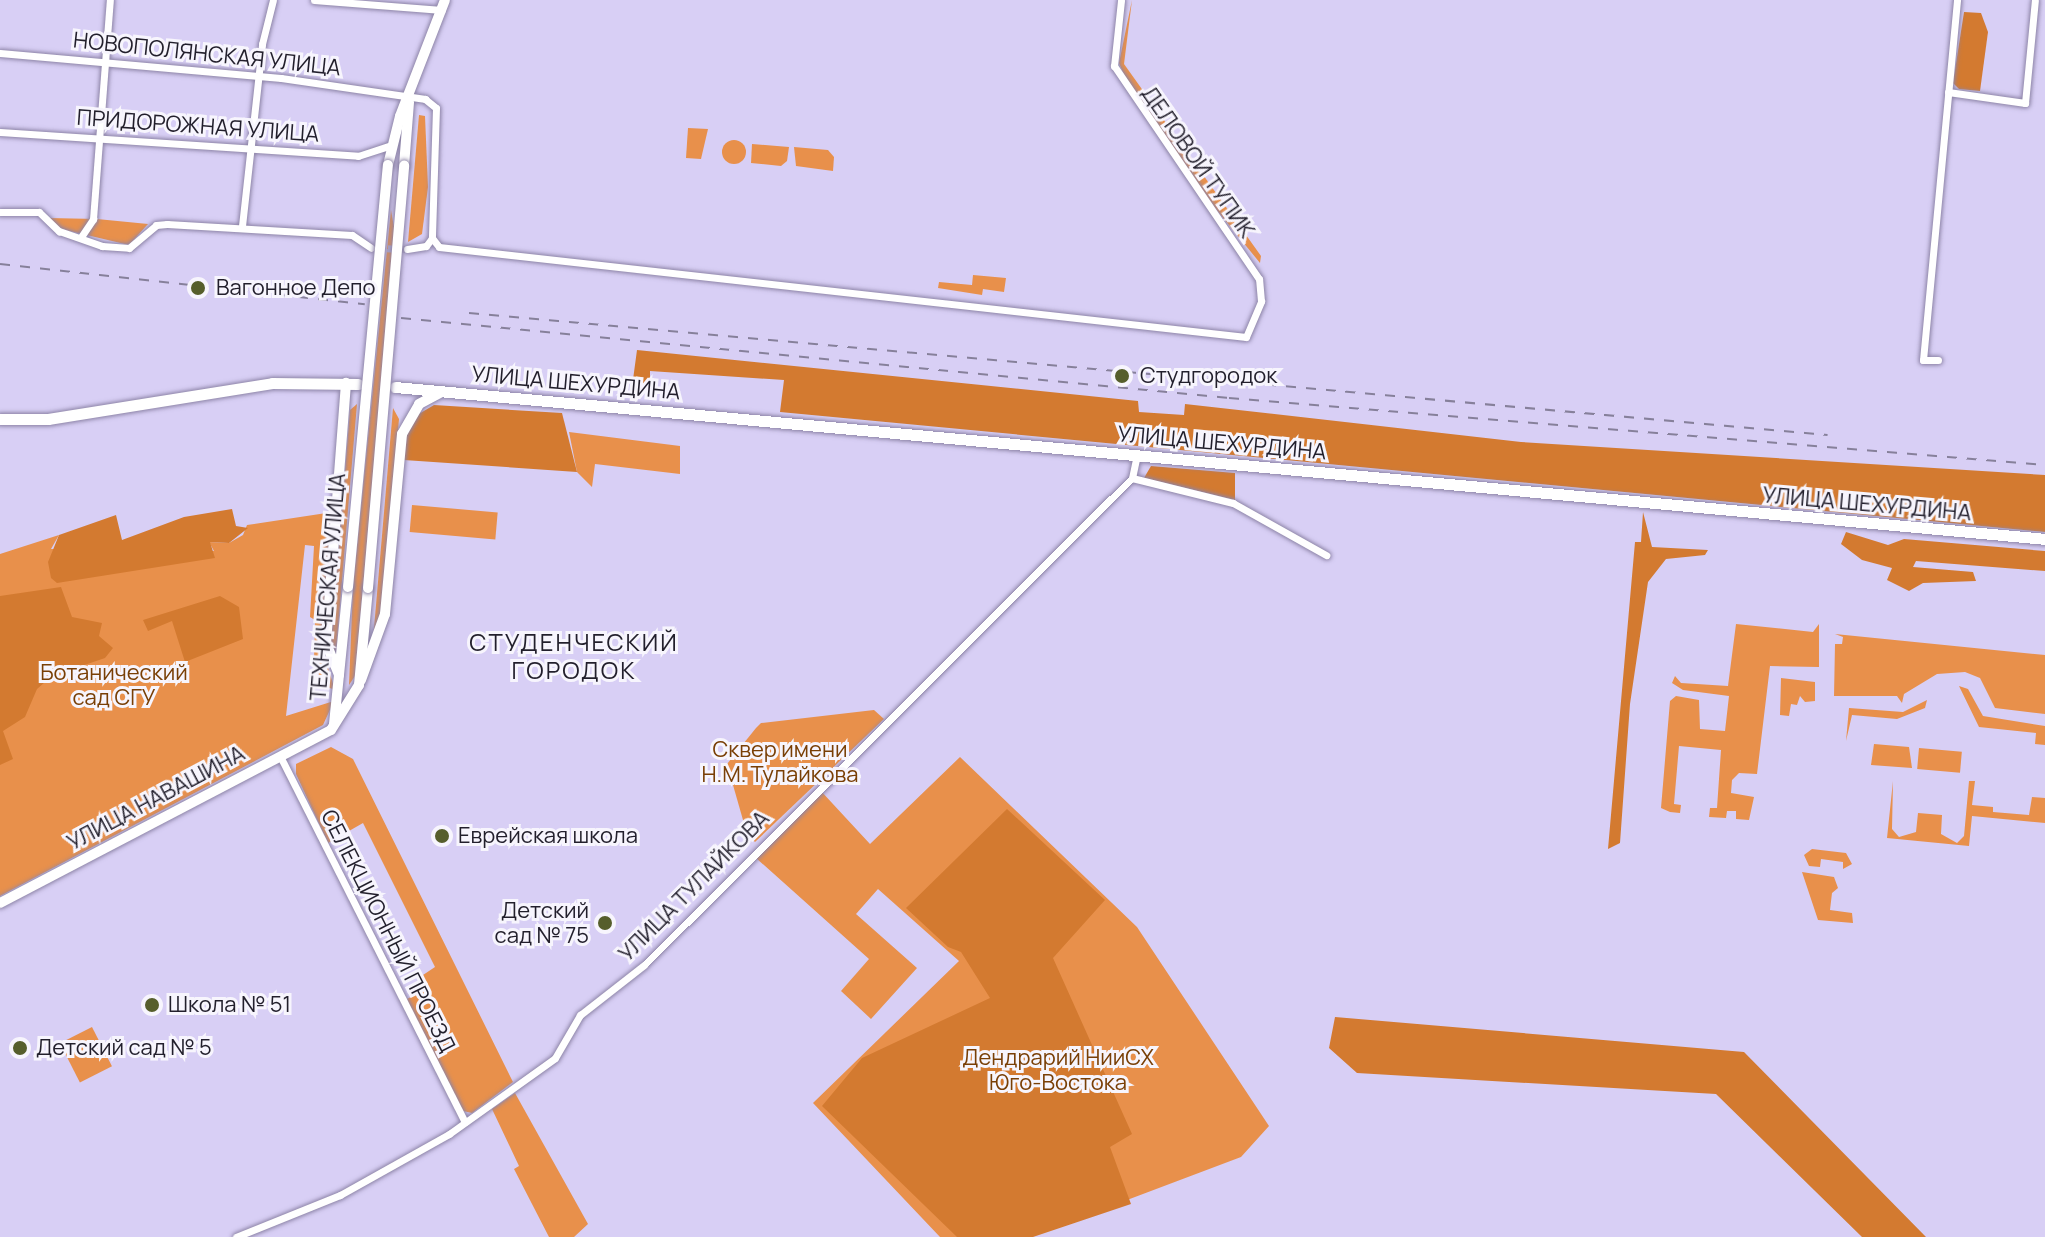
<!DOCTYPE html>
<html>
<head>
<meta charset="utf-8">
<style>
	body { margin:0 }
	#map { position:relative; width:2045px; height:1237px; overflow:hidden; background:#d8cff5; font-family:Manrope,sans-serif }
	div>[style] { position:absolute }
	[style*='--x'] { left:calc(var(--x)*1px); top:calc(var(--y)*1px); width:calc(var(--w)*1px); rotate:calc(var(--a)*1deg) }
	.green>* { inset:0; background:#e8904b; transform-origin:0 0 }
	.round { border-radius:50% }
	.forest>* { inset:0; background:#d37a30 }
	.street-tunnel>* { height:7px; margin-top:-3.5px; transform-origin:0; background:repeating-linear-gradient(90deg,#b4accd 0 7px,transparent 0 10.5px) }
	.roads { filter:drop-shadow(0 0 2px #8d84a7) drop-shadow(0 0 2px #8d84a7) }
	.street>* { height:7px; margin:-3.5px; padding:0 3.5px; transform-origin:3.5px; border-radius:3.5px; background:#fff }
	.secondary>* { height:10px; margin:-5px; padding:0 5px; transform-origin:5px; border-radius:5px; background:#fff }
	.primary>* { height:11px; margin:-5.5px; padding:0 5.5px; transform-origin:5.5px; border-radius:5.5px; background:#fff }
	.rail>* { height:2px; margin-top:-1px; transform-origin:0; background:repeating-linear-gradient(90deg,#86809a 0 10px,transparent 0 20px) }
	.bridges { filter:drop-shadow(0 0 2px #8d84a7) drop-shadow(0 0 2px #8d84a7) }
	.secondary-bridge>* { height:10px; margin:-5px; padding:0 5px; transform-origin:5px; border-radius:5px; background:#fff }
	.dots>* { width:22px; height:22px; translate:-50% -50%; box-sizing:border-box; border:4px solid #f7f5fd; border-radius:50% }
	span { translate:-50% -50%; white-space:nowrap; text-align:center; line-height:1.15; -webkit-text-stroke:6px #f7f5fd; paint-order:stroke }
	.street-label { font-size:22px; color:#221f2c }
	.poi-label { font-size:22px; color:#221f2c }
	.left { translate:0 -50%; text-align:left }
	.right { translate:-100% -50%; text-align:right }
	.park-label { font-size:22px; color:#793f06 }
	.neighbourhood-label { font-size:24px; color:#221f2c; letter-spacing:2px }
</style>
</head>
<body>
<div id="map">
	<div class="green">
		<i style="clip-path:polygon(1132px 0,1124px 64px,1261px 256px,1260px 263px,1202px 192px,1128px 84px,1119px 63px)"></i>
		<i style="clip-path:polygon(419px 115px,425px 116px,428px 187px,422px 234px,408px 242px)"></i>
		<i style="clip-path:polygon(688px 128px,708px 129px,701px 159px,686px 158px)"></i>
		<i class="round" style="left:722px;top:140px;width:24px;height:24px"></i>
		<i style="clip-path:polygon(752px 144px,789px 147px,787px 161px,781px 166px,751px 163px)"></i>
		<i style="clip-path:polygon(794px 147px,828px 150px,834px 157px,833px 171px,796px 166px)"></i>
		<i style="clip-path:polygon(391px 210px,395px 233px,355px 676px,349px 685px,353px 587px)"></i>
		<i style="clip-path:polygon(48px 218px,97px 219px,148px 224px,129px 245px,57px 228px)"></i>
		<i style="clip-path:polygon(973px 275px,1006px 278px,1004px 292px,983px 289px,982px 295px,938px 288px,939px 282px,972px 285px)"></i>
		<i style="clip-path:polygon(357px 404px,336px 652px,334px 652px,331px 641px,350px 410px)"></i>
		<i style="clip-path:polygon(393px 408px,399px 419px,382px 613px,373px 640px)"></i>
		<i style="clip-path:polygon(569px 432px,680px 446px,680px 474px,595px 464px,592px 487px,577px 472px)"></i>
		<i style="left:412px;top:505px;width:86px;height:27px;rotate:5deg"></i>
		<i style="clip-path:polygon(333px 512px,321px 645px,335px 690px,322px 685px,314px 659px,315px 620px,310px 617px,314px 546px,305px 545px,286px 716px,334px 701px,323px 725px,0 896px,0 554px,59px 535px,51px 549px,214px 551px,209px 542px,229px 543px,243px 535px,247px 525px)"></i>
		<i style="clip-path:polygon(1736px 624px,1813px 632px,1819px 624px,1819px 667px,1770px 666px,1757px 774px,1739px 773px,1732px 780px,1731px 793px,1754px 797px,1749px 820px,1736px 819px,1736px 811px,1727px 811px,1726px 818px,1709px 817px,1710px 808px,1717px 808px,1721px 750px,1679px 746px,1674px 804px,1681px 805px,1680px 813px,1670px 812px,1661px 808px,1670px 701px,1676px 696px,1699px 700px,1700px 729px,1725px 731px,1729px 696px,1683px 690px,1672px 683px,1675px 676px,1681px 683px,1728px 686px)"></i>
		<i style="clip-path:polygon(1835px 634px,2045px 655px,2045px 714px,1995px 708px,1980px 678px,1965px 672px,1937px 674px,1904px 694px,1902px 703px,1897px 696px,1834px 696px,1835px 644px,1842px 644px,1843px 637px)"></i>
		<i style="clip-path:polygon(1781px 678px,1815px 682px,1815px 701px,1805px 702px,1800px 696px,1797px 705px,1791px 704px,1789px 716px,1780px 715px)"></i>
		<i style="clip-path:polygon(1959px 686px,1968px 689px,1983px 716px,2045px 726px,2045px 745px,2035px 744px,2036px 733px,1979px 727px)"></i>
		<i style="clip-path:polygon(1927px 700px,1925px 708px,1897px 719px,1852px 715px,1846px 741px,1849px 708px,1903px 712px)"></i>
		<i style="clip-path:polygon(874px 710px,884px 719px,755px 842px,747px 834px,727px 764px,756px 728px,761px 723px)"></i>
		<i style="clip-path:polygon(1874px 744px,1909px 747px,1912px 768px,1871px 765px)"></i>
		<i style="clip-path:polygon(331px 747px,353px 759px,513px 1082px,472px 1113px,463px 1111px,408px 1005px,407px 999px,428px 988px,423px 975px,435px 967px,363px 823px,328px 843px,296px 774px,296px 764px)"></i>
		<i style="left:1919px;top:748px;width:43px;height:21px;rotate:5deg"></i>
		<i style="clip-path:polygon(960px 757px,1137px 927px,1269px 1126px,1241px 1157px,1029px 1237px,940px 1237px,813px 1103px,959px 961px,878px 889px,856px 914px,917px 968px,871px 1019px,841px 991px,869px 959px,756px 858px,820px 790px,870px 844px)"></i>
		<i style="clip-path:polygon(1893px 781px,1892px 829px,1899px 837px,1916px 832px,1918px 813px,1942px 815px,1941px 834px,1957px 843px,1964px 836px,1969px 781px,1975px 781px,1972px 805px,1993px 807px,1993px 812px,2029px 815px,2032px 797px,2045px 798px,2045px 823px,1972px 816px,1969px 846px,1887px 838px)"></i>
		<i style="clip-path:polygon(1812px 849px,1846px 853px,1852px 864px,1843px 869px,1843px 862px,1821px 859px,1820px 867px,1809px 866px,1804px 855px)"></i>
		<i style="clip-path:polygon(1802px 872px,1834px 877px,1838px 888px,1832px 893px,1830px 910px,1852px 913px,1853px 923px,1818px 920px)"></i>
		<i style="left:92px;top:1027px;width:44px;height:36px;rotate:63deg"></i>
		<i style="clip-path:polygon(515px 1093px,588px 1224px,574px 1237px,549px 1237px,514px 1169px,519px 1166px,492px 1109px)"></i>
	</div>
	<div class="forest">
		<i style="clip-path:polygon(1964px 12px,1981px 13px,1988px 32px,1980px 91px,1959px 89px,1953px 83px)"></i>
		<i style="clip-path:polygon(637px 350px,1138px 401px,1139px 412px,1184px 415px,1185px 404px,1521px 442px,2045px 475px,2045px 532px,780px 412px,784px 380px,650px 371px,650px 390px,632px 387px)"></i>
		<i style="clip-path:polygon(434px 405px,562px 413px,577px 472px,404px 460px,405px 436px,417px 415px)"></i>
		<i style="clip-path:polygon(1151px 466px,1235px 473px,1235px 500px,1144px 478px)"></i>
		<i style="clip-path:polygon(232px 509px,236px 526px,248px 528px,229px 543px,210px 542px,215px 558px,57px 583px,51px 578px,48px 562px,59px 535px,116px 515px,122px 540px,184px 517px)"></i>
		<i style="clip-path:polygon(1643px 512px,1652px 547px,1708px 550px,1705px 555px,1666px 559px,1648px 582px,1630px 704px,1620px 843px,1608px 849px,1635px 542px,1641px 542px)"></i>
		<i style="clip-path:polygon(1846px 532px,1888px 545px,1904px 539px,2045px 551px,2045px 571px,1916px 561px,1913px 567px,1973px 572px,1976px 581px,1923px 583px,1909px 591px,1887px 580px,1892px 568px,1862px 560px,1841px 544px)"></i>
		<i style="clip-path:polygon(61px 587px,72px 617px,102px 623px,99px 636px,113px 648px,105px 658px,52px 676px,37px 689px,25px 717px,3px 731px,13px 759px,0 765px,0 596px)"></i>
		<i style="clip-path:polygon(220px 596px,239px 607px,243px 639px,185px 662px,172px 621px,148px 631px,143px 620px)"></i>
		<i style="clip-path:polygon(1007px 809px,1105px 900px,1053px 958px,1132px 1134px,1110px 1147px,1131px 1204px,1033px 1237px,957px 1237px,822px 1106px,862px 1058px,990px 998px,961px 952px,948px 947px,906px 908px)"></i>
		<i style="clip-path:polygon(1335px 1017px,1744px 1052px,1926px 1237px,1862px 1237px,1716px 1094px,1357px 1073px,1329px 1048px)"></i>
	</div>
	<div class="street-tunnel">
		<i style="--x:377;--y:248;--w:30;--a:2"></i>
	</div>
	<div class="roads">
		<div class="street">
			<i style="--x:314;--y:0;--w:128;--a:4.5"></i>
			<i style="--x:0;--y:53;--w:282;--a:5.1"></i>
			<i style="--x:281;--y:78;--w:146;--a:8.3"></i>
			<i style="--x:425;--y:99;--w:14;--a:39"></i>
			<i style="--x:436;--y:108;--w:130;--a:91.8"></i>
			<i style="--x:432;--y:238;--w:11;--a:52"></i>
			<i style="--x:439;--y:247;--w:812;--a:6.36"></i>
			<i style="--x:1246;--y:337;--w:39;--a:-67"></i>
			<i style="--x:1261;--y:301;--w:22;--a:-95"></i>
			<i style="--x:1259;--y:279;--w:258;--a:-124.2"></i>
			<i style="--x:1114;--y:66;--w:66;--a:-83.9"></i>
			<i style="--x:1948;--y:92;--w:78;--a:8.1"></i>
			<i style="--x:2025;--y:103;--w:103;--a:-84.5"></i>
			<i style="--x:0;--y:132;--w:359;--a:3.8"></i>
			<i style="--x:358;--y:156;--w:35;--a:-18"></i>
			<i style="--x:0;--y:212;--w:39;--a:0"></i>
			<i style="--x:39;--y:212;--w:28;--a:44"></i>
			<i style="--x:59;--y:231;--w:46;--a:19.2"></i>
			<i style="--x:102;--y:246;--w:27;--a:4"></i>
			<i style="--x:129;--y:248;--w:35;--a:-40"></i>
			<i style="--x:156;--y:225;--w:11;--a:-5"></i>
			<i style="--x:167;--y:224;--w:185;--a:3.4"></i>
			<i style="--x:352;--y:235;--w:23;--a:34"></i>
			<i style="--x:242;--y:226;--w:183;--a:-83.7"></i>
			<i style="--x:262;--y:44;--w:45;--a:-76"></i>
			<i style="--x:81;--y:237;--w:22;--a:-56"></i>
			<i style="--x:93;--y:219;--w:220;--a:-85.6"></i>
			<i style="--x:407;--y:249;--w:19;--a:-9"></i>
			<i style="--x:426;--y:246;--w:10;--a:-53"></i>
			<i style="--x:1938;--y:360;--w:15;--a:180"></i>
			<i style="--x:1923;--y:360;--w:362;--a:-84.6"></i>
			<i style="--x:1132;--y:478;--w:104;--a:13.9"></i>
			<i style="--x:1233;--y:503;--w:107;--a:29.2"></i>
			<i style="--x:280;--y:756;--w:410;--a:63.2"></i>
			<i style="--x:236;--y:1237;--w:112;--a:-22"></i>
			<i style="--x:340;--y:1195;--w:125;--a:-29.2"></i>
			<i style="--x:449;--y:1134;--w:130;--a:-35.6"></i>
			<i style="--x:555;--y:1058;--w:50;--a:-59.8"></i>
			<i style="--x:580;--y:1015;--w:81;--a:-38"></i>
			<i style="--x:644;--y:965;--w:689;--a:-44.94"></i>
			<i style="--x:1132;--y:478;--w:24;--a:-78"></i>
		</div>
		<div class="secondary">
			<i style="--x:388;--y:165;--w:50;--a:-76.2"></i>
			<i style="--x:400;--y:116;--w:124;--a:-68.8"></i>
			<i style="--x:404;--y:166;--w:64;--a:-85.5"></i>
			<i style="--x:339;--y:675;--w:35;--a:-112"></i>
			<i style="--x:326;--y:643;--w:261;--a:-85.6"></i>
			<i style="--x:361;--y:680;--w:70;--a:-70"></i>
			<i style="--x:385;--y:614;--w:181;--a:-84.6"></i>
			<i style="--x:402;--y:434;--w:34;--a:-60"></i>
			<i style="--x:419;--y:404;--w:26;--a:-28"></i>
			<i style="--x:334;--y:724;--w:138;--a:-84.2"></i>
			<i style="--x:0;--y:903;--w:373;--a:-27.6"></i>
			<i style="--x:331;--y:730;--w:53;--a:-58.1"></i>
			<i style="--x:359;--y:685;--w:97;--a:-84.7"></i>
		</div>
		<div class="primary">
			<i style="--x:395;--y:387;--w:1657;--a:5.26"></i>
			<i style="--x:0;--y:419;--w:48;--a:0"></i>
			<i style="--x:48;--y:419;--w:227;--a:-9.1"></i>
			<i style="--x:272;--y:383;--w:86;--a:0.7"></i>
		</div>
	</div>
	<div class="rail">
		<i style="--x:0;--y:264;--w:367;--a:6.3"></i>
		<i style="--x:469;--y:313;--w:1364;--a:5.13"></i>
		<i style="--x:401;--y:318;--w:832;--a:5.52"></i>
		<i style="--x:1229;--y:398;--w:819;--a:4.69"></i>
	</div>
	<div class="bridges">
		<div class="secondary-bridge">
			<i style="--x:348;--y:587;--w:424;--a:-84.6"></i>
			<i style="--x:368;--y:588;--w:424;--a:-85.1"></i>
		</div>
	</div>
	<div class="dots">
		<i style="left:198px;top:288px;background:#565e2c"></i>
		<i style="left:1122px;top:376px;background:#565e2c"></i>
		<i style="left:442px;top:836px;background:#565e2c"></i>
		<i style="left:605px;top:923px;background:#565e2c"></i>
		<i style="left:152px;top:1005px;background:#565e2c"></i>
		<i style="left:20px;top:1048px;background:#565e2c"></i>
	</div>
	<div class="street-label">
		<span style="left:207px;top:54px;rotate:6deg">НОВОПОЛЯНСКАЯ УЛИЦА</span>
		<span style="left:198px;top:126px;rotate:4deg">ПРИДОРОЖНАЯ УЛИЦА</span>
		<span style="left:1198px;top:162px;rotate:55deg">ДЕЛОВОЙ ТУПИК</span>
		<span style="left:576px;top:383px;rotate:5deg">УЛИЦА ШЕХУРДИНА</span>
		<span style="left:1222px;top:443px;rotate:5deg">УЛИЦА ШЕХУРДИНА</span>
		<span style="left:1867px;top:504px;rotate:5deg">УЛИЦА ШЕХУРДИНА</span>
		<span style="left:328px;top:587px;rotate:-85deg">ТЕХНИЧЕСКАЯ УЛИЦА</span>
		<span style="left:156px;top:798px;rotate:-28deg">УЛИЦА НАВАШИНА</span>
		<span style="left:694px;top:886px;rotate:-45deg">УЛИЦА ТУЛАЙКОВА</span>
		<span style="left:388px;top:931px;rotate:63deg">СЕЛЕКЦИОННЫЙ ПРОЕЗД</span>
	</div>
	<div class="poi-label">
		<span class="left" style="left:216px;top:288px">Вагонное Депо</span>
		<span class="left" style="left:1140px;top:376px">Студгородок</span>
		<span class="left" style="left:458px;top:836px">Еврейская школа</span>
		<span class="right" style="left:589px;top:923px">Детский<br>сад № 75</span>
		<span class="left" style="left:168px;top:1005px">Школа № 51</span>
		<span class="left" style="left:36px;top:1048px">Детский сад № 5</span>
	</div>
	<div class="park-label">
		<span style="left:114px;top:685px">Ботанический<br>сад СГУ</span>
		<span style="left:780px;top:762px">Сквер имени<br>Н.М. Тулайкова</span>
		<span style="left:1058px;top:1070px">Дендрарий НииСХ<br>Юго-Востока</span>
	</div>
	<div class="neighbourhood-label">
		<span style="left:574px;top:656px">СТУДЕНЧЕСКИЙ<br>ГОРОДОК</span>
	</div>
</div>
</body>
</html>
